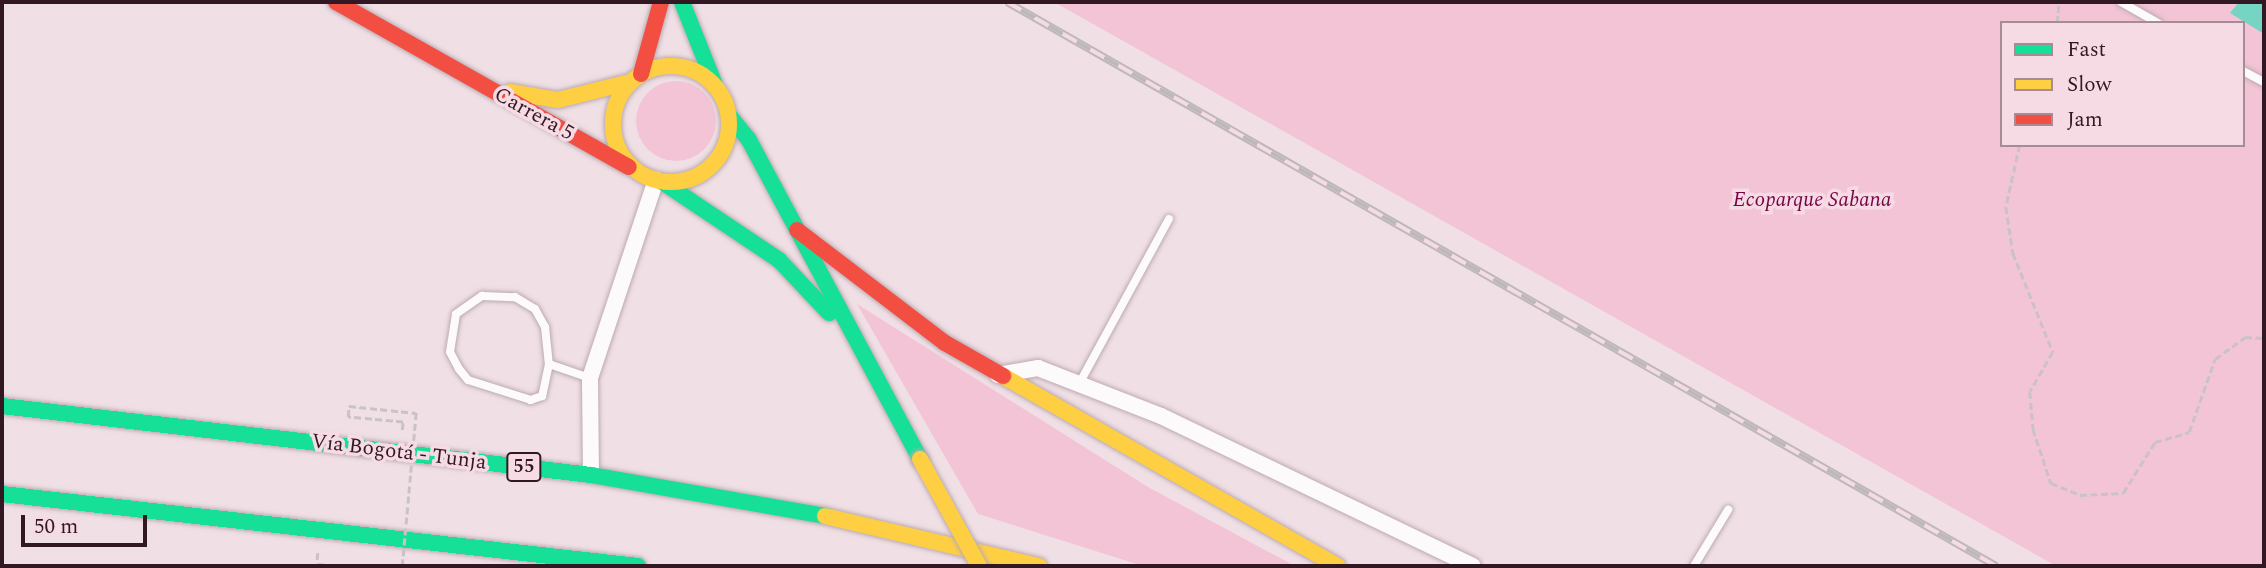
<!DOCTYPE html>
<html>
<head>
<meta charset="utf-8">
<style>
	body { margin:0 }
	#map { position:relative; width:2266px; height:568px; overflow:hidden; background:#f0e0e6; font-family:Spectral,serif }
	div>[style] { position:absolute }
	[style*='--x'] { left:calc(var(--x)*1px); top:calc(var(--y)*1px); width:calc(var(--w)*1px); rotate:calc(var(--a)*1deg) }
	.green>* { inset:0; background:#f3c4d5 }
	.round { border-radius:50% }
	.water>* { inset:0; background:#76d5c2 }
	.path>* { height:2.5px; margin-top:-1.25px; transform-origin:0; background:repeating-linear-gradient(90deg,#cac2c5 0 7px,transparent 0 10.5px) }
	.roads { filter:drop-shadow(0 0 2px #bcaab1) drop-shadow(0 0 2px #bcaab1) }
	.lane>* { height:8px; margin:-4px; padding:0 4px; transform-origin:4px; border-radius:4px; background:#fdfafb }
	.street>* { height:16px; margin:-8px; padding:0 8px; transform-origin:8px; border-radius:8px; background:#fdfafb }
	.fast>* { height:16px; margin:-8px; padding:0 8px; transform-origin:8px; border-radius:8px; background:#16e098 }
	.slow>* { height:16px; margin:-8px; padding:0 8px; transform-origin:8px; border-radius:8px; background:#ffcf43 }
	.slow>.ring { margin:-8px; padding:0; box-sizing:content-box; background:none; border:16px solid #ffcf43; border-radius:50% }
	.jam>* { height:16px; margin:-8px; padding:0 8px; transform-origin:8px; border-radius:8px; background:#f24e42 }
	.rail>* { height:8px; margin-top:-4px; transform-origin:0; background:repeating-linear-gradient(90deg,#f6dae4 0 16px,#beb8bb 0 32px); box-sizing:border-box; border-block:2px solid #beb8bb }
	.path-bridge>* { height:2.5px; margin-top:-1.25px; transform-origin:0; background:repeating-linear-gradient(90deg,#cac2c5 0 7px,transparent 0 10.5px) }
	.bridges { filter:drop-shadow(0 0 2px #bcaab1) drop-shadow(0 0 2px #bcaab1) }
	.slow-bridge>* { height:16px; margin:-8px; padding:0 8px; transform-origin:8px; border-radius:8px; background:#ffcf43 }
	span { translate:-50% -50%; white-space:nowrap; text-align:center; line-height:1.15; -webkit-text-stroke:7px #f6dae4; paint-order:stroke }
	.shield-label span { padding:2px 5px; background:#f6dae4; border:2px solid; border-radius:5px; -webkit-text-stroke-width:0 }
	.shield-label { font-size:19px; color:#311822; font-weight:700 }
	.street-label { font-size:21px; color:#311822 }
	.park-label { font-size:21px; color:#780344; font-style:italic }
	.frame { position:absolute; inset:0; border:4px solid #311822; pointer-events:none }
	.legend { position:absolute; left:2000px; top:21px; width:245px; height:126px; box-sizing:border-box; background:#f6dae4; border:2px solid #a78c96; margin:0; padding:9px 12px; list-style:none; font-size:21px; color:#311822 }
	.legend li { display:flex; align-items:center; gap:14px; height:35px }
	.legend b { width:35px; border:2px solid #a78c96 }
	.scale { position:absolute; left:21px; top:515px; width:126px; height:32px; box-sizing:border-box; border:4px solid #311822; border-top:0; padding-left:9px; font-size:21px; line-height:24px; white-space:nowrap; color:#311822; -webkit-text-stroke:5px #f6dae4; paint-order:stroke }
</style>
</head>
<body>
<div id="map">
	<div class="green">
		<i style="clip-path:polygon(evenodd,1054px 2px,2264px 2px,2264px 566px,2056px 566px,1054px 2px,2002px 23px,2243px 23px,2243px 145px,2002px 145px,2002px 23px)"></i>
		<i class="round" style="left:636px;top:81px;width:80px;height:80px"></i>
		<i style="clip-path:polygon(857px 304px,1148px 487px,1295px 566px,1143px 566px,978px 514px)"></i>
	</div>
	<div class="water">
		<i style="clip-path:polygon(2239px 2px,2264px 2px,2264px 34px,2230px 13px)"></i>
	</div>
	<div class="path">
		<i style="--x:2057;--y:23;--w:21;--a:-85"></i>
		<i style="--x:2020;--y:145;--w:64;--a:102.7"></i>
		<i style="--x:2006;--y:207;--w:47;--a:81.3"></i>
		<i style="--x:2013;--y:253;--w:107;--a:68"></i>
		<i style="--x:2053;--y:352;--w:46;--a:119.9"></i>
		<i style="--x:2030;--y:392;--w:37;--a:85"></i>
		<i style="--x:2033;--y:429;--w:57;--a:71.6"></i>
		<i style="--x:2051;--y:483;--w:31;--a:22"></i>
		<i style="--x:2080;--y:495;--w:43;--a:-2.7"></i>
		<i style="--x:2123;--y:493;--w:60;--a:-57.9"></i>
		<i style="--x:2155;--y:442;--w:35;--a:-16"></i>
		<i style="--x:2189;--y:432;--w:77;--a:-70.4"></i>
		<i style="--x:2215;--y:359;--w:37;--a:-36"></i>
		<i style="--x:2245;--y:337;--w:19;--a:3"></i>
		<i style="--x:402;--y:430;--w:8;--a:-83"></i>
		<i style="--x:403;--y:422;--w:55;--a:-174.8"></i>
		<i style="--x:348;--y:417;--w:11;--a:-85"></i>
		<i style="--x:349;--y:406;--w:67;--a:6"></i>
		<i style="--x:318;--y:553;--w:11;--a:95"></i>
		<i style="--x:317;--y:564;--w:20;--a:6"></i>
	</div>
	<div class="roads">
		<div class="lane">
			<i style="--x:2121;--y:2;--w:43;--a:29.6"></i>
			<i style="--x:2243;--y:71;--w:24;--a:28"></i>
			<i style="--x:482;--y:296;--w:33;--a:2"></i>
			<i style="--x:515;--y:297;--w:23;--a:31"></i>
			<i style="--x:535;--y:309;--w:21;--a:61"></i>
			<i style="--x:545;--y:327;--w:37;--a:84"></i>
			<i style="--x:549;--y:364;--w:33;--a:102"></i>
			<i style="--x:542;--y:396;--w:12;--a:160"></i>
			<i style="--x:531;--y:400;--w:66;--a:-162.4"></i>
			<i style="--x:468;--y:380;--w:14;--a:-129"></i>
			<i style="--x:459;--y:369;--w:19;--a:-118"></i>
			<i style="--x:450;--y:352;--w:38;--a:-81"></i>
			<i style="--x:456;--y:314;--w:32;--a:-35"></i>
			<i style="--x:549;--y:364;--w:43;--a:18.9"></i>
			<i style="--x:1079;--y:384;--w:188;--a:-61.4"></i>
			<i style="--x:1694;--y:566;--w:66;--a:-58.7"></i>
		</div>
		<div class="street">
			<i style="--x:998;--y:375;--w:41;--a:-9.9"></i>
			<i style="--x:1038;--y:368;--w:132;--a:21.3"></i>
			<i style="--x:1161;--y:416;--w:346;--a:25.7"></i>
			<i style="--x:591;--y:475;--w:97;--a:-90.6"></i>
			<i style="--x:590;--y:378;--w:209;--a:-71.6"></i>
		</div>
		<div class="fast">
			<i style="--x:682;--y:2;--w:89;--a:68.3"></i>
			<i style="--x:728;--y:114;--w:33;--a:51"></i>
			<i style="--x:749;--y:140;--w:362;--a:61.8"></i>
			<i style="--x:661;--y:181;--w:142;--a:33.8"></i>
			<i style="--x:779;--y:260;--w:73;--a:46.7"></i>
			<i style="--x:2;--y:406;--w:593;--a:6.68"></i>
			<i style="--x:591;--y:475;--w:238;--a:9.9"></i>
			<i style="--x:2;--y:494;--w:640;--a:6.46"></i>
		</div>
		<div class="slow">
			<i class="ring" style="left:613px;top:66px;width:100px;height:100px"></i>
			<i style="--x:510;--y:92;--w:49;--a:9.5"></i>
			<i style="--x:558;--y:100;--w:70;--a:-14"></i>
			<i style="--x:1003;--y:376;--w:385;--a:29.6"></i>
			<i style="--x:825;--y:516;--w:220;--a:13.2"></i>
		</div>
		<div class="jam">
			<i style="--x:336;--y:2;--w:336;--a:29.4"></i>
			<i style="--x:641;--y:74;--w:75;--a:-74.5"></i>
			<i style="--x:797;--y:230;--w:186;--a:37.4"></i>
			<i style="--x:945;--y:343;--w:67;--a:29.6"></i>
		</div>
	</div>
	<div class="rail">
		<i style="--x:1007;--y:2;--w:1139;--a:29.69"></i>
	</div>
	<div class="path-bridge">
		<i style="--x:402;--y:566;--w:154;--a:-84.8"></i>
	</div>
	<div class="bridges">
		<div class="slow-bridge">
			<i style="--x:920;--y:459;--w:122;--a:61.1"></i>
		</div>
	</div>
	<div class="shield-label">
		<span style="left:524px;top:467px">55</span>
	</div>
	<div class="street-label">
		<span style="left:534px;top:114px;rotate:29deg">Carrera 5</span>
		<span style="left:399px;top:452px;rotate:7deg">Vía Bogotá - Tunja</span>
	</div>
	<div class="park-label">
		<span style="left:1812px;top:200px">Ecoparque Sabana</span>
	</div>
	<div class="frame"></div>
	<ul class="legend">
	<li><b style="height:9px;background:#16e098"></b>Fast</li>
	<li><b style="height:9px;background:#ffcf43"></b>Slow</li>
	<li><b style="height:9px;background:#f24e42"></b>Jam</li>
	</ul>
	<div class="scale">50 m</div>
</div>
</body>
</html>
